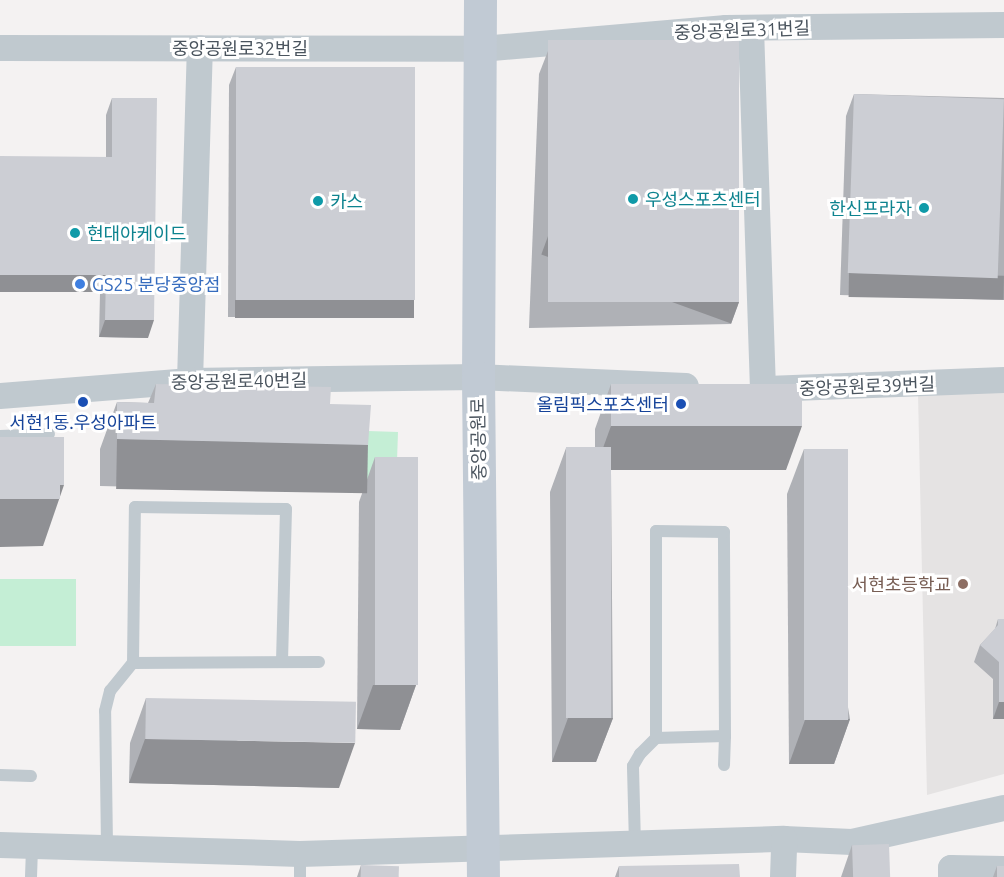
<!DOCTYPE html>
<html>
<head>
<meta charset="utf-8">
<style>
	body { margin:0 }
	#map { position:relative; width:1004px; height:877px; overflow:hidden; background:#f4f2f2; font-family:Ubuntu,"Noto Sans KR",sans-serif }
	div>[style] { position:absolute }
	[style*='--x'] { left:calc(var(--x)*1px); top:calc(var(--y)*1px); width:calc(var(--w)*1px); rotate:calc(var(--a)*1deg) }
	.education>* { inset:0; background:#e5e3e3 }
	.green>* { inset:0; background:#c4eed5; transform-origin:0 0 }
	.lane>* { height:12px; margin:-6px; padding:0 6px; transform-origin:6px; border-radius:6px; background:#c0c9cf }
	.street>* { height:26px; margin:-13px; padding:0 13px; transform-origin:13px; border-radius:13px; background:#c0c9cf }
	.secondary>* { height:33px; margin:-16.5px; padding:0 16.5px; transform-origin:16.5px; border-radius:16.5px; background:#c1cad4 }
	.wall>* { inset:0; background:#afb1b6 }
	.shaded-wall>* { inset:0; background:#8f9094; transform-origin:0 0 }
	.building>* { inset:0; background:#ccced4; transform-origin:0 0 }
	.dots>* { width:16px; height:16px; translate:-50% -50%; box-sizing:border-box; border:3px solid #fff; border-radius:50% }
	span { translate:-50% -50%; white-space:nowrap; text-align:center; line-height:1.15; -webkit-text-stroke:6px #fff; paint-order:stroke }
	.street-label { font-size:18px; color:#4a545e }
	.culture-label { font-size:18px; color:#0d838f }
	.left { translate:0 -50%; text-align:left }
	.right { translate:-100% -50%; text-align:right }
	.shop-label { font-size:18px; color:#366cbe }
	.transit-label { font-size:18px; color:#164399 }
	.education-label { font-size:18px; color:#785e54 }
</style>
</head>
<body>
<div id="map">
	<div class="education">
		<i style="clip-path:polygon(1004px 389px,1004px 774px,927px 795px,918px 394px)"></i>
	</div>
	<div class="green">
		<i style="left:398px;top:432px;width:57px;height:37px;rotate:92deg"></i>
		<i style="left:0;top:579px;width:76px;height:67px"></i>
	</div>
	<div class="lane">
		<i style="--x:0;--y:436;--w:49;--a:-2.3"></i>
		<i style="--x:133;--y:663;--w:156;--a:-89.3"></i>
		<i style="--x:135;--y:507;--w:151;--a:0.8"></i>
		<i style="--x:286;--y:509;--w:153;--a:91.5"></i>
		<i style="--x:724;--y:765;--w:29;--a:-88"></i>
		<i style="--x:0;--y:775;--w:31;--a:2"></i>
		<i style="--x:635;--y:844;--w:78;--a:-91.5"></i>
		<i style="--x:633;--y:766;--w:14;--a:-60"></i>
		<i style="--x:640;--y:754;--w:23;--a:-45"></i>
		<i style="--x:656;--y:738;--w:69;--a:-1.7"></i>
		<i style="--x:725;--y:736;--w:204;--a:-90.3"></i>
		<i style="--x:724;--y:532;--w:68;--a:-179.2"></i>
		<i style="--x:656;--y:531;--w:207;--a:90"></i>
		<i style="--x:107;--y:846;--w:135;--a:-90.8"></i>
		<i style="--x:105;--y:711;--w:21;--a:-76"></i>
		<i style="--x:110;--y:691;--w:36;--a:-51"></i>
		<i style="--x:133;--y:663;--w:186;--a:-0.3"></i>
		<i style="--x:31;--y:877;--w:32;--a:-88"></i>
		<i style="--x:300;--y:877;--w:23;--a:-90"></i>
	</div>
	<div class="street">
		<i style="--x:751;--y:28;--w:361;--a:88.1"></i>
		<i style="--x:0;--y:48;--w:481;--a:0.1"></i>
		<i style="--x:481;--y:49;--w:246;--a:-4.9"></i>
		<i style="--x:726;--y:28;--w:278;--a:-0.6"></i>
		<i style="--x:190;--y:381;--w:333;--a:-88.3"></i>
		<i style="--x:767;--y:389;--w:237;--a:-2.2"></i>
		<i style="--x:0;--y:396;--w:191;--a:-4.5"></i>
		<i style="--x:190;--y:381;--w:288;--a:-0.8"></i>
		<i style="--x:478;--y:377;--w:208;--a:2.5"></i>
		<i style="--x:0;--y:845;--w:300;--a:1.7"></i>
		<i style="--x:300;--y:854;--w:484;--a:-1.8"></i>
		<i style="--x:784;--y:839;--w:68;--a:2.5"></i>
		<i style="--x:852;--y:842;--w:156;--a:-12.6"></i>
		<i style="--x:783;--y:877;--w:38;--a:-88"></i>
		<i style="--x:951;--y:877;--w:9;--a:-90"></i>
		<i style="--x:951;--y:868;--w:53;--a:1.1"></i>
	</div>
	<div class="secondary">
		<i style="--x:480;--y:0;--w:377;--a:90.3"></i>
		<i style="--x:478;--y:377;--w:500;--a:89.43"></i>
	</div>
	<div class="wall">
		<i style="clip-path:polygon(548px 51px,739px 302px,731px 324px,529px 328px,539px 74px)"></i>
		<i style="clip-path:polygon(236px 67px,407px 317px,228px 317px,229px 85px)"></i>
		<i style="clip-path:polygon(854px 94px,1004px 98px,1004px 300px,840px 295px,846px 116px)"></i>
		<i style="clip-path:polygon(112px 98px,148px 338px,99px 337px,100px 293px,106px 157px,106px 115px)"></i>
		<i style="clip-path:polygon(156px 384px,330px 404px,368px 445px,351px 492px,100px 486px,100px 449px,117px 402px,148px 403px)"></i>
		<i style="clip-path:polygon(611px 384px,786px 470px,611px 470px,613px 718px,596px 762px,552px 762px,550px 492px,566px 448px,595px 447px,595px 429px)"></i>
		<i style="clip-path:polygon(804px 449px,850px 719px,834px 764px,789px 764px,787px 494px)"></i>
		<i style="clip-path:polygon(375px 457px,416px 685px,400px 730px,357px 729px,359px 502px)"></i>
		<i style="clip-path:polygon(998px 619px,1004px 719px,993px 719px,993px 679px,974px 662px,980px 645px,995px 629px)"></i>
		<i style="clip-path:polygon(146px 698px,339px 788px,129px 783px,130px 743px)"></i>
		<i style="clip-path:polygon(852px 845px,890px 877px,841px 877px)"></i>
		<i style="clip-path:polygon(361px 865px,399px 877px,357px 877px)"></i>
		<i style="clip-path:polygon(619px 866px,740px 877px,615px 877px)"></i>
		<i style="clip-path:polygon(997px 866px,1004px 877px,993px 877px)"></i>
	</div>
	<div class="shaded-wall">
		<i style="left:849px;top:273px;width:155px;height:24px;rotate:1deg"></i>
		<i style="left:0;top:275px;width:106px;height:17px"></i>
		<i style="left:235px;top:300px;width:179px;height:18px"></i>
		<i style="left:739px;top:302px;width:23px;height:202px;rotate:110deg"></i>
		<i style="clip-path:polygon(105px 320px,154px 320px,148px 338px,99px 337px)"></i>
		<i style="clip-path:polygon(611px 426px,802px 426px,786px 470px,595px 470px)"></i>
		<i style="left:117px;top:439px;width:251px;height:50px;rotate:1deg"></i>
		<i style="clip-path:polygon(60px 485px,64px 485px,43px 546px,0 547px,0 499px)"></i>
		<i style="clip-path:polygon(373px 685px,416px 685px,400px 730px,357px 729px)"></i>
		<i style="clip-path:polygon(999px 702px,1004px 702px,1004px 719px,993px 719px)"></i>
		<i style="clip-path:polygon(568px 718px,613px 718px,596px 762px,552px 762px)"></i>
		<i style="clip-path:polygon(850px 719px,834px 764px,789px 764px,805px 720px)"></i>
		<i style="clip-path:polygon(145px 739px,355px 743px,339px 788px,129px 783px)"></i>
	</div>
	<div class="building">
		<i style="left:739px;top:40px;width:262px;height:191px;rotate:90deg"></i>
		<i style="left:236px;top:67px;width:179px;height:233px"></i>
		<i style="left:854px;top:94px;width:150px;height:179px;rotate:2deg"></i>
		<i style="clip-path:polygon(112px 98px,157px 98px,154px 320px,105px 320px,106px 275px,0 275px,0 156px,112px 157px)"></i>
		<i style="clip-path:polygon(156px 384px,331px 387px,330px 404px,371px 405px,368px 445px,117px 439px,117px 402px,154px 403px)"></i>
		<i style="left:611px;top:384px;width:191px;height:42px"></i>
		<i style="clip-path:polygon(0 437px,64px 437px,64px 485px,60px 485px,60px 499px,0 499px)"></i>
		<i style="left:611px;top:447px;width:271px;height:45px;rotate:90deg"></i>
		<i style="left:804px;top:449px;width:44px;height:271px"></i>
		<i style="left:375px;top:457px;width:43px;height:228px"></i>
		<i style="clip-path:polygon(998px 619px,1004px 619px,1004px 702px,999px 702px,999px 662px,980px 645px,998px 625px)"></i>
		<i style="left:146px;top:698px;width:210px;height:41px;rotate:1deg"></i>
		<i style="left:889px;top:844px;width:33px;height:37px;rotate:88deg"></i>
		<i style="clip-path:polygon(739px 864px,740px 877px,619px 877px,619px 866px)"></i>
		<i style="left:361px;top:865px;width:38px;height:12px;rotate:2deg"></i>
		<i style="left:997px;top:866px;width:7px;height:11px"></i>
	</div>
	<div class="dots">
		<i style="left:633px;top:199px;background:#0f9aa8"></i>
		<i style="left:318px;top:201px;background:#0f9aa8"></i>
		<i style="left:924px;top:208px;background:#0f9aa8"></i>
		<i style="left:75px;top:233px;background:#0f9aa8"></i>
		<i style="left:80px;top:284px;background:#3f7fe0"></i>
		<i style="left:83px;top:402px;background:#1a4fb4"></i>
		<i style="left:681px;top:404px;background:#1a4fb4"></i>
		<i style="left:963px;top:584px;background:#8d6e63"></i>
	</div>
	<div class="street-label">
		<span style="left:742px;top:30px;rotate:-2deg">중앙공원로31번길</span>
		<span style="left:240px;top:48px">중앙공원로32번길</span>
		<span style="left:239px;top:381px;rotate:-1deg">중앙공원로40번길</span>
		<span style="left:867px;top:386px;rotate:-2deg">중앙공원로39번길</span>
		<span style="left:478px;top:439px;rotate:-91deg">중앙공원로</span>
	</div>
	<div class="culture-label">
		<span class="left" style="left:645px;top:199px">우성스포츠센터</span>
		<span class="left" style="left:330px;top:201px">카스</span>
		<span class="right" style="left:912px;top:208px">한신프라자</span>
		<span class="left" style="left:87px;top:233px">현대아케이드</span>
	</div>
	<div class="shop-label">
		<span class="left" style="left:92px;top:284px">GS25 분당중앙점</span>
	</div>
	<div class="transit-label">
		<span class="right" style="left:669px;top:404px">올림픽스포츠센터</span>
		<span style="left:83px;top:422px">서현1동.우성아파트</span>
	</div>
	<div class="education-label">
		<span class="right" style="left:951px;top:584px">서현초등학교</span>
	</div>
</div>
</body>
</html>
